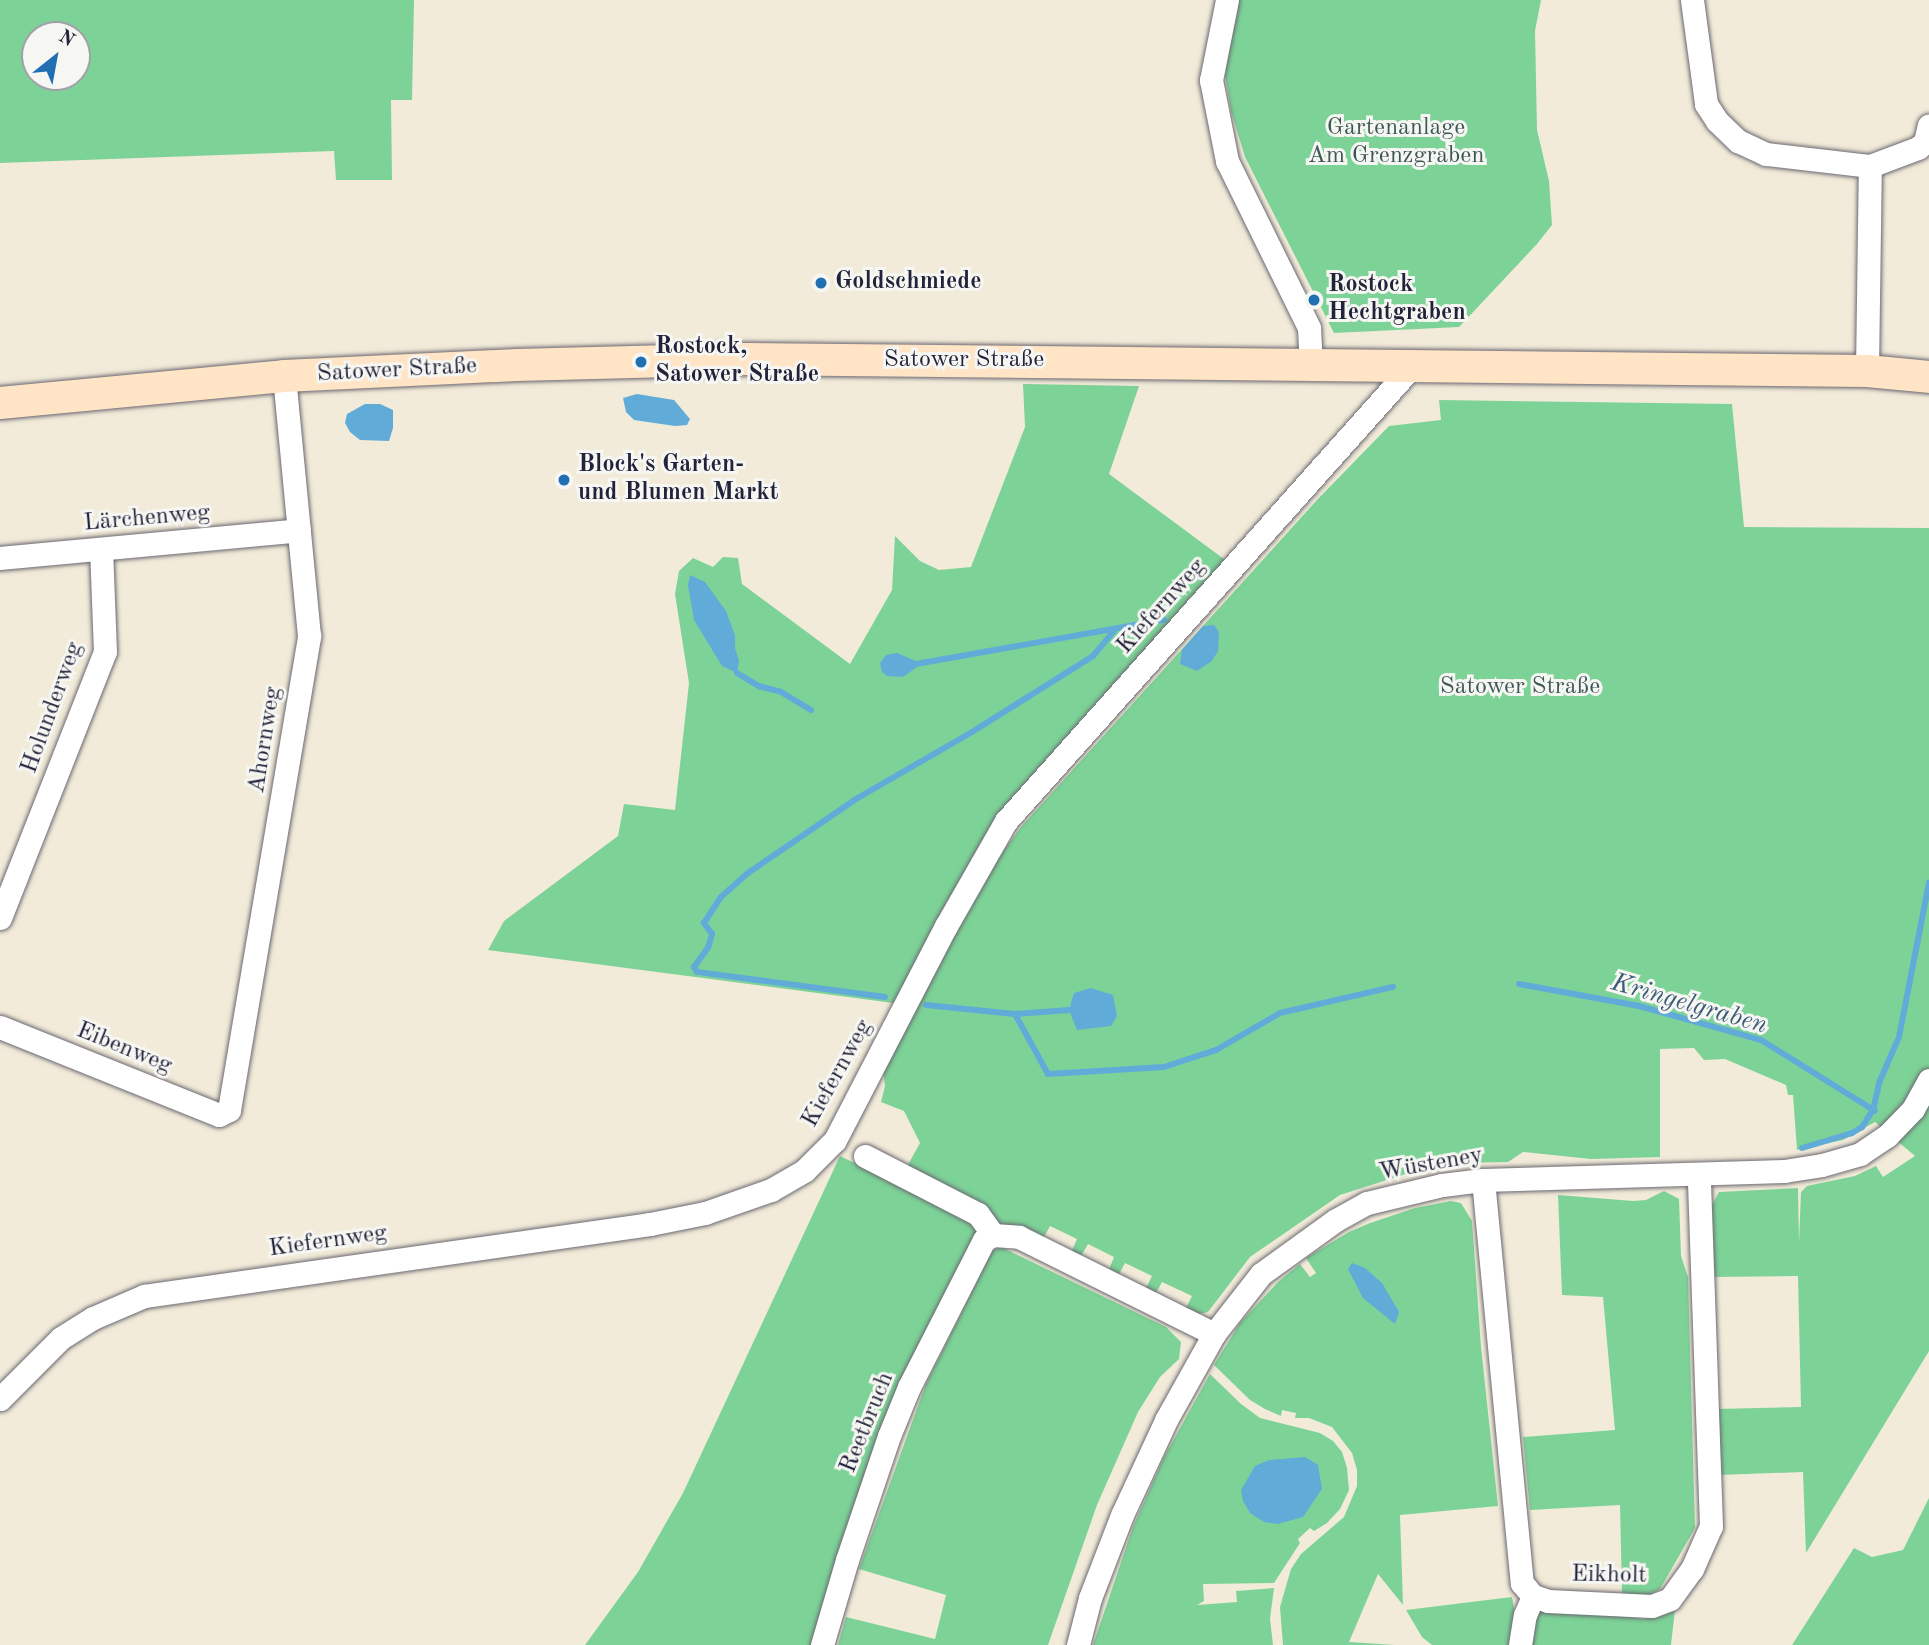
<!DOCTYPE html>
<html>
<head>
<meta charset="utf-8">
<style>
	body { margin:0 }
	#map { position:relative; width:1929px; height:1645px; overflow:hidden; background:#f2ebd9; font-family:"Old Standard TT",serif }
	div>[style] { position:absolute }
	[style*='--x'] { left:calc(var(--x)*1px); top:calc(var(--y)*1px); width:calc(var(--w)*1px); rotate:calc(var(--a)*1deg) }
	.green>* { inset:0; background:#7dd397 }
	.water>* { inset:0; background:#61abd9 }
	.stream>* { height:6px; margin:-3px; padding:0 3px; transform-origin:3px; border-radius:3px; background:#61abd9 }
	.roads { filter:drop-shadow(0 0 2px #6b6872) drop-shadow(0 0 2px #6b6872) }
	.minor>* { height:23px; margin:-11.5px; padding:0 11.5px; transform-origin:11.5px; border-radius:11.5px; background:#fff }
	.secondary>* { height:32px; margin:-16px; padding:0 16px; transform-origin:16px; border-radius:16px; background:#ffe4c6 }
	.dots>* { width:19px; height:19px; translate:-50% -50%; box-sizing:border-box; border:4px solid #f6f6f2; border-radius:50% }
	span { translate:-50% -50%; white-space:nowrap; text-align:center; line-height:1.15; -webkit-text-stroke:6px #f6f6f2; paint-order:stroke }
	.park-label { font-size:24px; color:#3d5757 }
	.poi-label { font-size:24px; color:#22223b; font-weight:700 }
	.left { translate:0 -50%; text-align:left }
	.street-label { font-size:24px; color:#22223b }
	.water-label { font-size:26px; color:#3b597a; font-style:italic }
	.north { position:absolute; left:21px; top:21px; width:70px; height:70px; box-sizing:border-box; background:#f6f6f2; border:2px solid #a1a1a9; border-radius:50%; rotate:31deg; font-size:19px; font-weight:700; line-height:28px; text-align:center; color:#22223b }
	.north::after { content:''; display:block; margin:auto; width:24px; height:32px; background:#1f6fb2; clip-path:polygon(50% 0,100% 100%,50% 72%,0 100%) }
</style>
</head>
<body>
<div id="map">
	<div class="green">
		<i style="clip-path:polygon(evenodd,0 0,414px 0,412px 100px,391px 100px,392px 180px,336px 180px,334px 151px,0 163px,0 0,35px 35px,77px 35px,77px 77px,35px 77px,35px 35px)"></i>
		<i style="clip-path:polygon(1238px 0,1541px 0,1535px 31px,1537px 130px,1549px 181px,1552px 225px,1537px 244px,1459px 327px,1334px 333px,1245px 157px,1231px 111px,1225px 75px)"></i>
		<i style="clip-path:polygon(1023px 384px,1139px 386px,1109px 474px,1228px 562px,1094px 706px,901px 1004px,488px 950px,504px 921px,618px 836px,624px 804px,675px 810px,689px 683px,675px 594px,679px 571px,693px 558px,713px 567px,723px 557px,738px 558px,742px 584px,850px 664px,892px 590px,895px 536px,920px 561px,939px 570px,971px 567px,1025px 427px)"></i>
		<i style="clip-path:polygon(1439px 400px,1732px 404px,1744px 527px,1929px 528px,1929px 1351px,1806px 1553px,1803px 1472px,1718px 1475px,1716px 1409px,1801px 1407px,1798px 1276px,1712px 1277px,1709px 1210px,1719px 1192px,1798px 1188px,1799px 1243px,1801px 1192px,1807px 1186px,1855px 1176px,1876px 1166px,1883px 1177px,1915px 1156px,1875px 1122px,1843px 1140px,1797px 1150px,1793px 1095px,1788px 1095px,1786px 1085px,1725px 1059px,1704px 1060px,1694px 1048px,1660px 1049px,1660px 1157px,1591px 1159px,1523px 1152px,1508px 1162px,1457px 1163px,1412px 1172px,1340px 1195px,1250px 1257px,1208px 1312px,1199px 1314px,1185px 1310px,1192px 1296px,1162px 1282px,1155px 1295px,1145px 1290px,1152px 1276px,1125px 1263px,1118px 1276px,1108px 1272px,1114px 1257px,1088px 1244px,1080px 1258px,1071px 1253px,1077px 1239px,1050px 1226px,1043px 1239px,994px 1223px,905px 1170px,920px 1143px,904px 1111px,881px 1102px,885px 1086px,882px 1063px,988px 872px,1021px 827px,1317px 500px,1389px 426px,1441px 420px)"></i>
		<i style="clip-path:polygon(840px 1156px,970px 1219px,979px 1233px,814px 1645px,585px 1645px,638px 1572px,683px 1493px)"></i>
		<i style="clip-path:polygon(1664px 1191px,1679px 1199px,1681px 1256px,1688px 1277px,1695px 1528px,1660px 1589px,1649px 1595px,1640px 1595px,1622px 1593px,1620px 1505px,1530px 1510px,1523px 1437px,1615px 1430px,1603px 1297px,1562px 1295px,1558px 1195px,1633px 1201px,1646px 1200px)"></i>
		<i style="clip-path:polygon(1451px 1201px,1461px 1203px,1472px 1221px,1481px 1347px,1498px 1506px,1400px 1515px,1403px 1605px,1378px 1574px,1349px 1642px,1395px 1645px,1283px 1645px,1280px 1607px,1291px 1569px,1301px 1554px,1344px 1517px,1357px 1486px,1357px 1470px,1352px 1453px,1332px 1427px,1309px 1418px,1295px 1418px,1296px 1413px,1282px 1410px,1281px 1416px,1265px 1409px,1250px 1400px,1214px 1365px,1240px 1323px,1279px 1281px,1300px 1264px,1310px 1277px,1316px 1273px,1306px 1258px,1349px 1232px,1370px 1223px,1415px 1208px)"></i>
		<i style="clip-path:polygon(1001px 1247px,1166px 1327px,1181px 1342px,1179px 1359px,1160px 1377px,1138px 1412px,1097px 1505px,1048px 1645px,838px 1645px,846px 1617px,935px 1639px,946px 1595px,859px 1569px,926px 1384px,992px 1251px)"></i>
		<i style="clip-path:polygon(1210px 1374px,1241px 1404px,1260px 1418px,1320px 1433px,1333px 1441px,1342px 1452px,1347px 1468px,1349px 1490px,1340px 1509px,1327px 1523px,1314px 1531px,1310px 1528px,1298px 1539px,1300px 1543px,1274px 1583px,1203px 1584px,1204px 1601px,1197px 1605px,1237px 1602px,1236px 1591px,1274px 1588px,1270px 1619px,1273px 1645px,1093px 1645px,1133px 1527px,1164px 1457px)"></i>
		<i style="clip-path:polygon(1929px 1498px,1929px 1645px,1792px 1645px,1854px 1548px,1872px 1557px,1903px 1550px)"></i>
		<i style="clip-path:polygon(1512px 1597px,1516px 1619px,1510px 1645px,1432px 1645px,1422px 1637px,1406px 1610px)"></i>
		<i style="clip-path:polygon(1551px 1608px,1644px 1619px,1675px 1610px,1671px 1645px,1529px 1645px,1534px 1615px,1542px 1609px)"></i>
	</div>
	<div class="water">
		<i style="clip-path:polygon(637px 394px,674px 400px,690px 419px,687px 425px,675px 426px,634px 420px,626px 412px,623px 398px)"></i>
		<i style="clip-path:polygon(365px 404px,380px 404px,393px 410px,393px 428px,389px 441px,360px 440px,350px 432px,345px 423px,347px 414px)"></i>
		<i style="clip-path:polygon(690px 575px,705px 582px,726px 611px,735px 635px,735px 648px,739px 661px,737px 673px,722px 666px,694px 620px,688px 585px)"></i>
		<i style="clip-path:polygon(1214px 625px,1219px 632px,1218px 651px,1212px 661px,1197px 671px,1180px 664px,1182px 650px,1203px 626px)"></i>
		<i style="clip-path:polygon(897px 653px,916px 661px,917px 667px,903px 677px,887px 676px,882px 672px,880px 663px,886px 655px)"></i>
		<i style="clip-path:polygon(1091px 988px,1113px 995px,1117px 1016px,1111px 1026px,1077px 1030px,1069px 1010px,1074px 993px)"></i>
		<i style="clip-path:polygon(1352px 1263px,1365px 1268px,1382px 1283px,1399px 1312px,1395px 1324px,1363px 1298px,1348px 1269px)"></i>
		<i style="clip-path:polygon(1305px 1457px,1318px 1465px,1322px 1489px,1303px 1517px,1278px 1524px,1264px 1522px,1250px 1513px,1243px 1501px,1241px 1490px,1255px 1466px,1269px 1460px)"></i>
	</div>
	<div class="stream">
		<i style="--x:916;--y:664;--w:252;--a:-10.1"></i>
		<i style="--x:737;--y:673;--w:26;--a:31"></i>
		<i style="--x:759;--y:686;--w:23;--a:15"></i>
		<i style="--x:781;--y:692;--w:35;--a:31"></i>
		<i style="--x:1519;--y:984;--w:122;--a:10.4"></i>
		<i style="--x:1639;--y:1006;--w:127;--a:15.6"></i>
		<i style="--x:1761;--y:1040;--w:134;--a:31.9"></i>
		<i style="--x:885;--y:997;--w:190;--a:-172.4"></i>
		<i style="--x:697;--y:972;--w:6;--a:-121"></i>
		<i style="--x:694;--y:967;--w:24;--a:-54"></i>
		<i style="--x:708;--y:948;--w:15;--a:-74"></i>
		<i style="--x:712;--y:934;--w:14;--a:-126"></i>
		<i style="--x:704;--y:923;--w:31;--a:-57"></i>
		<i style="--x:721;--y:897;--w:36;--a:-42"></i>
		<i style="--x:748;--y:873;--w:131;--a:-34.4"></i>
		<i style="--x:856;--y:799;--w:134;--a:-30"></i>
		<i style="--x:972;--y:732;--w:143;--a:-32.1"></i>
		<i style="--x:1093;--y:656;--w:35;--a:-50"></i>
		<i style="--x:926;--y:1005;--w:89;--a:5.8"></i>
		<i style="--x:1015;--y:1014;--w:68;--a:61.2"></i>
		<i style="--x:1048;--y:1074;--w:116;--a:-3.5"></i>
		<i style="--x:1164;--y:1067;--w:55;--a:-18.1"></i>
		<i style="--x:1216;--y:1050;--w:74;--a:-30"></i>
		<i style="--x:1280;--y:1013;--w:116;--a:-13"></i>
		<i style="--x:1015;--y:1014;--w:54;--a:-4.2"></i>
		<i style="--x:1802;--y:1148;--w:52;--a:-16.7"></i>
		<i style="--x:1852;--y:1133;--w:12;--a:-31"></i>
		<i style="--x:1862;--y:1127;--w:20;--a:-57"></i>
		<i style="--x:1873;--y:1110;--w:28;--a:-77"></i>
		<i style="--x:1879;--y:1083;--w:50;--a:-66.5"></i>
		<i style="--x:1899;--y:1037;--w:157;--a:-79"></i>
	</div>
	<div class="roads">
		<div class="minor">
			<i style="--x:1227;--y:0;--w:82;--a:101.3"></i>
			<i style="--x:1211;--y:80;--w:83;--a:78.8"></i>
			<i style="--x:1227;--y:161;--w:186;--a:63.8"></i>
			<i style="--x:1309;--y:328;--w:36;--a:87"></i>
			<i style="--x:1692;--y:0;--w:105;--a:82.3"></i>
			<i style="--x:1706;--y:104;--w:20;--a:57"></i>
			<i style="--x:1717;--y:121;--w:29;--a:44"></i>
			<i style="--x:1738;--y:141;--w:31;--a:25"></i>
			<i style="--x:1766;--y:154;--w:105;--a:6.6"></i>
			<i style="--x:1867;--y:371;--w:205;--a:-89.2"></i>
			<i style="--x:1870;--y:166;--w:51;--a:-20.6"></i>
			<i style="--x:1918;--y:148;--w:9;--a:-41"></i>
			<i style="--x:1925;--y:142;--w:17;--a:-77"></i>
			<i style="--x:0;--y:558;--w:300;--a:-5.3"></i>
			<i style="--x:0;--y:918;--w:286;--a:-68.5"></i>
			<i style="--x:105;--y:652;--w:102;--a:-92.2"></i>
			<i style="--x:0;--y:1027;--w:236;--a:21.9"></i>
			<i style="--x:219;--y:1115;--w:11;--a:-27"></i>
			<i style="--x:229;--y:1110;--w:481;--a:-80.4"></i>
			<i style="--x:309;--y:636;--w:261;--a:-95.5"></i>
			<i style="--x:865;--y:1156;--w:127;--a:27.2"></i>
			<i style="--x:978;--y:1214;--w:26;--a:54"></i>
			<i style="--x:1483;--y:1180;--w:405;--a:84.5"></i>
			<i style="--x:1522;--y:1583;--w:17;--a:50"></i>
			<i style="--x:1533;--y:1596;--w:16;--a:18"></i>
			<i style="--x:1548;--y:1601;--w:104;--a:2.8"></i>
			<i style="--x:1652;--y:1606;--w:19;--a:-21"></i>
			<i style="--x:1670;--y:1599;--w:37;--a:-54"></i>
			<i style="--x:1692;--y:1569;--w:47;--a:-66.2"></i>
			<i style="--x:1711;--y:1526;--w:352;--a:-92"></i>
			<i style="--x:0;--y:1399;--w:86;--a:-45"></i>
			<i style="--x:61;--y:1338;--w:38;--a:-32"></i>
			<i style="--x:93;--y:1318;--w:56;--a:-23.3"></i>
			<i style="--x:144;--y:1296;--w:511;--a:-8.1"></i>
			<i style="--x:650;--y:1224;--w:56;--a:-11.3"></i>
			<i style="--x:705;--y:1213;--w:70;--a:-19.2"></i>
			<i style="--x:771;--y:1190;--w:39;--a:-30"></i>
			<i style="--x:805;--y:1170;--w:42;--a:-45"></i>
			<i style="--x:835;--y:1140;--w:241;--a:-62.6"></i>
			<i style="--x:946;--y:926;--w:121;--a:-60.3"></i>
			<i style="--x:1006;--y:821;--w:613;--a:-48.24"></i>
			<i style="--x:822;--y:1645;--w:89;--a:-73.6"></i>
			<i style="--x:847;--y:1560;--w:131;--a:-71.3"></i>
			<i style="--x:889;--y:1436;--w:53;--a:-67.8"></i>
			<i style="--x:909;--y:1387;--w:165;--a:-63"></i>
			<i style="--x:984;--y:1240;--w:10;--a:-29"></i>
			<i style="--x:993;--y:1235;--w:26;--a:4"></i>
			<i style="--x:1019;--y:1237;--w:218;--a:26.4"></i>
			<i style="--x:1078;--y:1645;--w:49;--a:-75.7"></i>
			<i style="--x:1090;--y:1598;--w:89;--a:-68.9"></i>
			<i style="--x:1122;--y:1515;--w:105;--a:-65.1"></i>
			<i style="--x:1166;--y:1420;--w:98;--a:-60.8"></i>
			<i style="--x:1214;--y:1334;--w:76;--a:-51.9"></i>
			<i style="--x:1261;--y:1274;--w:92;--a:-35.8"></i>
			<i style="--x:1336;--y:1220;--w:35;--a:-29"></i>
			<i style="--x:1367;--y:1203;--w:77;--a:-13.5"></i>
			<i style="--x:1442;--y:1185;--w:41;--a:-7"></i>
			<i style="--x:1483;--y:1180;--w:301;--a:-1.7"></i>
			<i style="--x:1784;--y:1171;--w:38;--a:-9"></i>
			<i style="--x:1822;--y:1165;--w:40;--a:-16"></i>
			<i style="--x:1860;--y:1154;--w:32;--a:-34"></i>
			<i style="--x:1887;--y:1136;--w:37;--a:-46"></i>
			<i style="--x:1913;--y:1109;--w:33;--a:-61"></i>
			<i style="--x:1520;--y:1645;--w:30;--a:-81"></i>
			<i style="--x:1525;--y:1615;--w:21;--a:-67"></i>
		</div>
		<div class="secondary">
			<i style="--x:0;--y:403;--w:285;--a:-5.4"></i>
			<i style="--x:284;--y:376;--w:233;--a:-2.7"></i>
			<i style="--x:517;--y:365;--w:230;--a:-1.5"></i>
			<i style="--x:747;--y:359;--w:1120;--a:0.61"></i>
			<i style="--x:1867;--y:371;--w:62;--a:5.5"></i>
		</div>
	</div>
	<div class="dots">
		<i style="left:821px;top:283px;background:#1f6fb2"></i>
		<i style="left:1314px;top:300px;background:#1f6fb2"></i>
		<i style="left:641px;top:362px;background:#1f6fb2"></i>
		<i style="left:564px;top:480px;background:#1f6fb2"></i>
	</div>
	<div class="park-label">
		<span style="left:1396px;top:143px">Gartenanlage<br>Am Grenzgraben</span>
		<span style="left:1520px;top:688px">Satower Straße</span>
	</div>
	<div class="poi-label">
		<span class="left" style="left:835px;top:283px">Goldschmiede</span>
		<span class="left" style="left:1328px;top:300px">Rostock<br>Hechtgraben</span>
		<span class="left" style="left:655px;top:362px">Rostock,<br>Satower Straße</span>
		<span class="left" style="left:578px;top:480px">Block's Garten-<br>und Blumen Markt</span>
	</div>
	<div class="street-label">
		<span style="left:964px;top:361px">Satower Straße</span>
		<span style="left:397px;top:371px;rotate:-3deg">Satower Straße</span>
		<span style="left:147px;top:519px;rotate:-5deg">Lärchenweg</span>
		<span style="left:1162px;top:607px;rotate:-48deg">Kiefernweg</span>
		<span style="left:53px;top:708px;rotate:-70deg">Holunderweg</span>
		<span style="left:266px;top:740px;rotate:-81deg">Ahornweg</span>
		<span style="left:124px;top:1049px;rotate:22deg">Eibenweg</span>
		<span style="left:838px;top:1074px;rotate:-61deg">Kiefernweg</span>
		<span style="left:1431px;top:1165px;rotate:-10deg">Wüsteney</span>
		<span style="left:328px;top:1242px;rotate:-8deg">Kiefernweg</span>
		<span style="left:868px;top:1423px;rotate:-68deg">Reetbruch</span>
		<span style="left:1609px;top:1576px;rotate:1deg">Eikholt</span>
	</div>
	<div class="water-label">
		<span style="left:1689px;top:1005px;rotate:16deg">Kringelgraben</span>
	</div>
	<div class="north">N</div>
</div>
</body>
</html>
